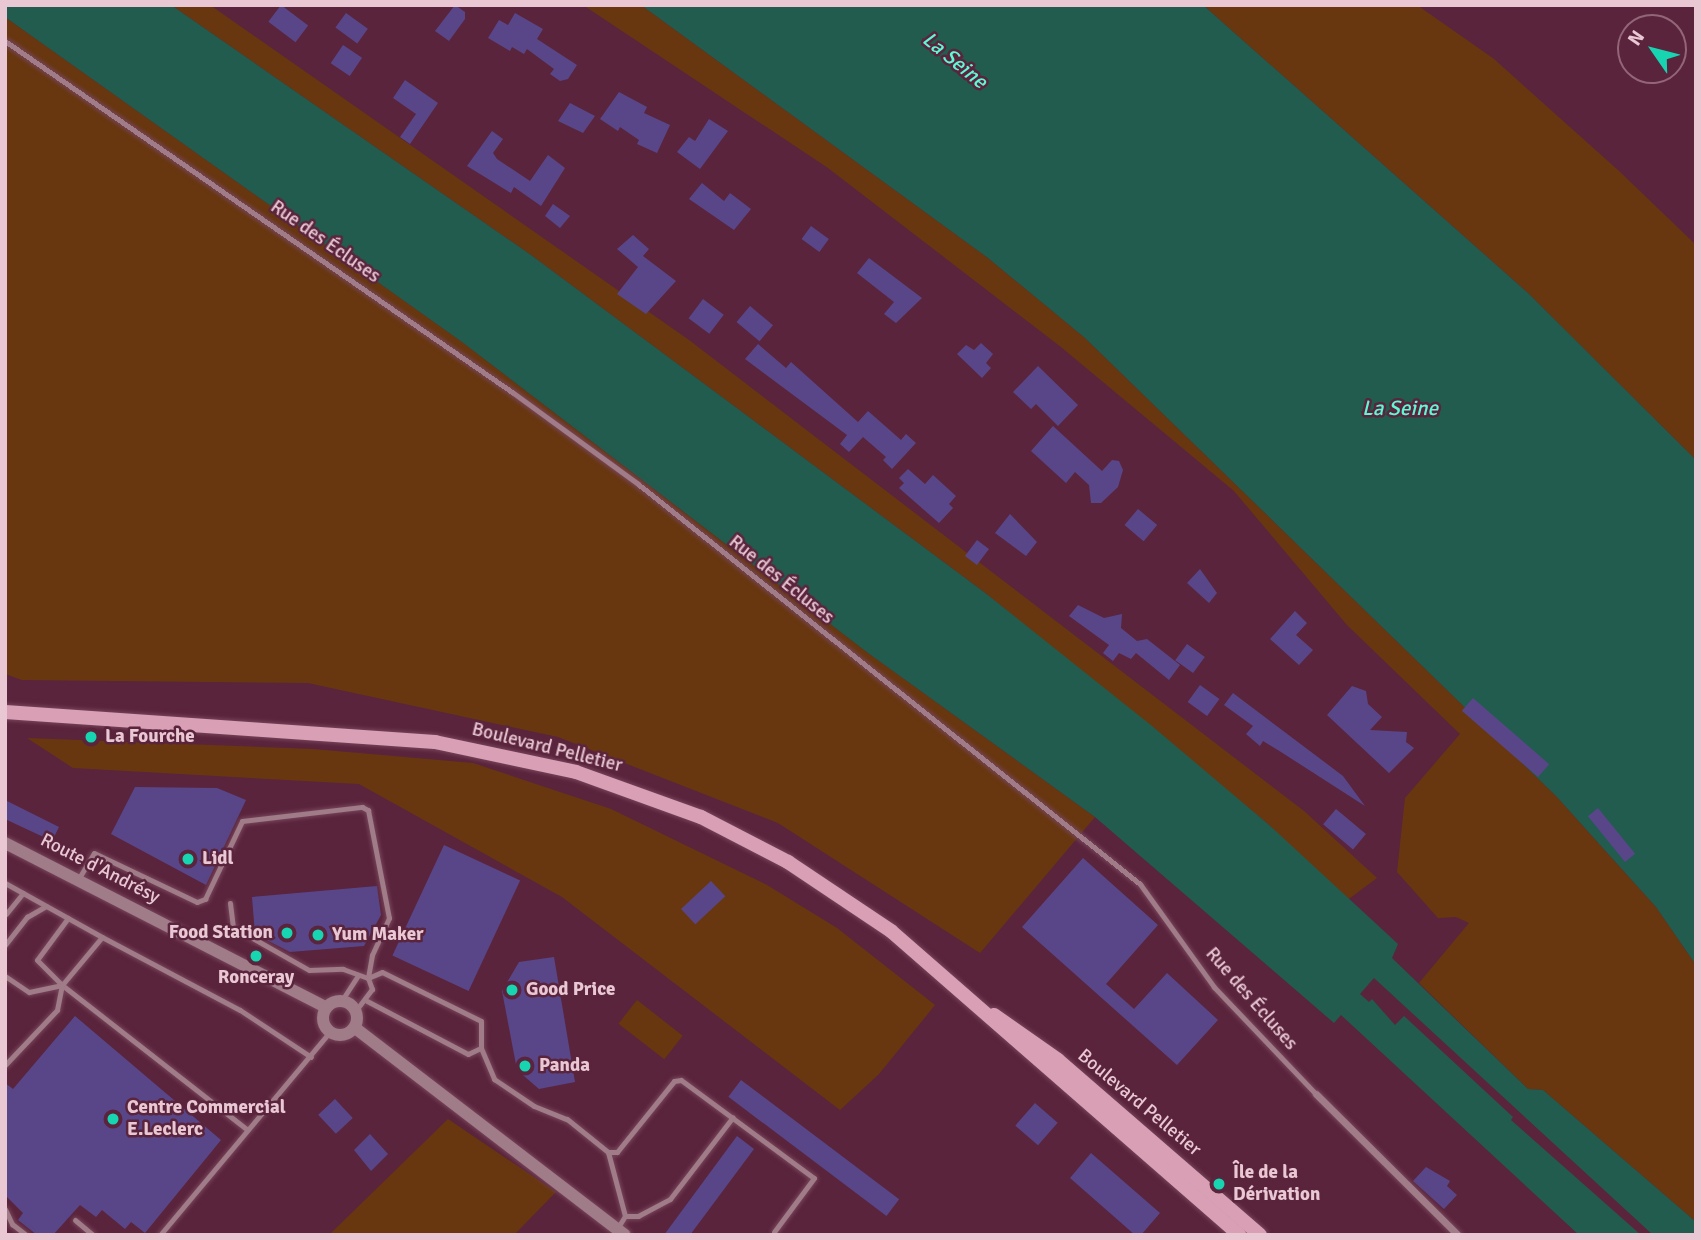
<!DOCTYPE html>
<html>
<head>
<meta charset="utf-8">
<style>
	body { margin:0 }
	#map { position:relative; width:1701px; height:1240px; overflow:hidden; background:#5a243c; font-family:Signika,sans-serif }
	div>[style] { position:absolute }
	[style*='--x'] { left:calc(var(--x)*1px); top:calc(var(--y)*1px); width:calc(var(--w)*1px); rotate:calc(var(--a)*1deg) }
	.green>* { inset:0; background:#683710; transform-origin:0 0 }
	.water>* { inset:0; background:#215c4f }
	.building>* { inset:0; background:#594689; transform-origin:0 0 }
	.roads { filter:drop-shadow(0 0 2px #77455a) drop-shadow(0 0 2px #77455a) }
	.service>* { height:5px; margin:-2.5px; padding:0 2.5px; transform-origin:2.5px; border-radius:2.5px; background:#a07b88 }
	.minor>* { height:7px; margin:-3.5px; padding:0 3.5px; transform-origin:3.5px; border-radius:3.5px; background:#a07b88 }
	.tertiary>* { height:12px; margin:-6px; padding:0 6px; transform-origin:6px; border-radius:6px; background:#a07b88 }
	.tertiary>.ring { margin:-6px; padding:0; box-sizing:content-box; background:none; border:12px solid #a07b88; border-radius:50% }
	.secondary>* { height:14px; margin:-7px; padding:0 7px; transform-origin:7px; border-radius:7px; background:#d99fb5 }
	.dots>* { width:19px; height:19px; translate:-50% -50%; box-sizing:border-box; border:4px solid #5a243c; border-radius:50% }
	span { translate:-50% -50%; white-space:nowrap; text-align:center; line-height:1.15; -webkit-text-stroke:5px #5a243c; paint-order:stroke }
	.street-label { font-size:19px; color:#e9c7d3 }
	.poi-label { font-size:19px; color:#e9c7d3; font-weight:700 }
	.left { translate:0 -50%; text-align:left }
	.right { translate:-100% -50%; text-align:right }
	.water-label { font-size:21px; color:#5ff8d6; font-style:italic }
	.frame { position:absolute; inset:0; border:7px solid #e9c7d3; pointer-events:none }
	.north { position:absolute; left:1617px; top:14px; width:70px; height:70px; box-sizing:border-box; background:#5a243c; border:2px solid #936578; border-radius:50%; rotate:305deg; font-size:19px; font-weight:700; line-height:28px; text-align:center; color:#e9c7d3 }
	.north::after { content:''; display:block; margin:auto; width:24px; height:32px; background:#18d5b2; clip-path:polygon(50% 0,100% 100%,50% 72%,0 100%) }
</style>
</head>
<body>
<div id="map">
	<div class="green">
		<i style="clip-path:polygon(171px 5px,210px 5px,689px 340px,1304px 811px,1377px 878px,1346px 901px,1268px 824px,984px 592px,531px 255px)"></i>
		<i style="clip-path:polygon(583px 5px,641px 5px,988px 258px,1085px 338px,1556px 796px,1656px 907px,1696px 965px,1696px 1222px,1543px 1090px,1528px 1089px,1419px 983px,1469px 923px,1456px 917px,1438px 918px,1397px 872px,1405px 798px,1460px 734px,1347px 625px,1234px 491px,1061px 347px,828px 168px)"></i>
		<i style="clip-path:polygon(1203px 5px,1417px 5px,1494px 59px,1619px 171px,1696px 245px,1696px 460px,1528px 293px)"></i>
		<i style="clip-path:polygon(5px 17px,462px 342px,868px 653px,1095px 817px,980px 953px,778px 823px,558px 737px,308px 683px,22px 680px,5px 674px)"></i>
		<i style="clip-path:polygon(27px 738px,313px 749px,473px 763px,611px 809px,767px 885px,837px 928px,935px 1005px,879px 1074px,840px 1110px,562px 897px,359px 784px,73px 768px)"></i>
		<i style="left:637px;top:1000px;width:58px;height:30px;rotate:38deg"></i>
		<i style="clip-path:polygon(448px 1119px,556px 1192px,514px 1235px,329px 1235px)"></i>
	</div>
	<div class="water">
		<i style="clip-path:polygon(5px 5px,171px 5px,531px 255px,984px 592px,1152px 726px,1268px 824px,1398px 944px,1392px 958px,1528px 1089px,1543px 1090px,1696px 1222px,1696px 1235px,1653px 1235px,1374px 978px,1360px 994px,1369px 1002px,1372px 999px,1395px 1025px,1404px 1016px,1513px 1117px,1511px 1120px,1641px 1235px,1579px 1235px,1341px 1015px,1334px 1023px,1095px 817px,868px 653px,462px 342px,5px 17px)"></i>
		<i style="clip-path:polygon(641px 5px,1203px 5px,1528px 293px,1696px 460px,1696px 965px,1656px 907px,1556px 796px,1085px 338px,988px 258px)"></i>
	</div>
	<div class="building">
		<i style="left:281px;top:5px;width:34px;height:21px;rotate:37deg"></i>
		<i style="clip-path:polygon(455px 5px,465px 12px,465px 19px,449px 41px,435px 31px)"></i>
		<i style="left:346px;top:13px;width:27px;height:18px;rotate:36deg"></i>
		<i style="clip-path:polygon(515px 13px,543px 29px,537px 39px,577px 65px,568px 79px,560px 81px,550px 74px,554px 69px,527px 49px,524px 54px,512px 47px,510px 51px,488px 38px,499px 20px,508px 25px)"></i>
		<i style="left:343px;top:45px;width:23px;height:22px;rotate:34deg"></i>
		<i style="clip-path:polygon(405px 80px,438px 103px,410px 144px,400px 137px,416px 114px,393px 98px)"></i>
		<i style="clip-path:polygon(619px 92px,647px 107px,644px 113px,670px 125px,657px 153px,637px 144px,639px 140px,620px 127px,618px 131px,600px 119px)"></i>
		<i style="clip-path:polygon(570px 103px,595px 116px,583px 133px,558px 121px)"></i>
		<i style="clip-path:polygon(709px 119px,728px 131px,700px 169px,677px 152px,689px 137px,695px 141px)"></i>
		<i style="clip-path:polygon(492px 131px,503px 139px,493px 153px,497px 159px,530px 181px,548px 155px,565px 168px,541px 206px,514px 187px,511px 193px,467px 166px)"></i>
		<i style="clip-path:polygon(702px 183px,724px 201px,730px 193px,751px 209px,734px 230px,689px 199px)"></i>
		<i style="clip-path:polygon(553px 204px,570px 216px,560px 228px,545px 216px)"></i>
		<i style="left:811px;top:226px;width:22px;height:16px;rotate:36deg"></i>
		<i style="clip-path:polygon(633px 235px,649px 249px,643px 256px,676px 281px,646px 314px,617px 294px,638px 267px,617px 249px)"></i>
		<i style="clip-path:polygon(869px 258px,922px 298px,896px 323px,884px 314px,894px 302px,857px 273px)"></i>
		<i style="left:703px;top:299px;width:26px;height:24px;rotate:37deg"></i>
		<i style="left:750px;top:306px;width:30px;height:21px;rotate:40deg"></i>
		<i style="clip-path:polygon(981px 343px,993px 354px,986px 363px,991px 368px,982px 378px,957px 354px,966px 345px,974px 350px)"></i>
		<i style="clip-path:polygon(758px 344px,786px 368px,791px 362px,858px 422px,868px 411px,901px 440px,906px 434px,916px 443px,892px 469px,883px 460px,886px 457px,863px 437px,849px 452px,840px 444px,847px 435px,745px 359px)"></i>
		<i style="clip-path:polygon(1038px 366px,1078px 405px,1058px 426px,1036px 404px,1031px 409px,1013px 392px)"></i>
		<i style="clip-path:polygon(1053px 426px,1102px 471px,1112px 460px,1119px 461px,1123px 470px,1118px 487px,1101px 503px,1091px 503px,1089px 485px,1075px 472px,1066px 483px,1031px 451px)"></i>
		<i style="clip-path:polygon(908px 469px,925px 484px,933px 475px,956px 496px,949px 504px,953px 508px,939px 523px,899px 488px,904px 483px,899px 478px)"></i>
		<i style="left:1138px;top:509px;width:25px;height:21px;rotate:40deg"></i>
		<i style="clip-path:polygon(1010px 514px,1037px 542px,1026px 556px,995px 533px)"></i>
		<i style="left:977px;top:540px;width:15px;height:20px;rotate:37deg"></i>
		<i style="clip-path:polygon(1200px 569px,1217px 593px,1209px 603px,1187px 583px)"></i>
		<i style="clip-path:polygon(1078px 605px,1104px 618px,1122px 614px,1121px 628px,1137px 641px,1147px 639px,1180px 665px,1169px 680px,1136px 653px,1131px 659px,1119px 653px,1113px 661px,1103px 653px,1109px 645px,1069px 616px)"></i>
		<i style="clip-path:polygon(1295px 611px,1307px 623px,1296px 635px,1313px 650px,1299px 665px,1270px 639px)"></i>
		<i style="left:1187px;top:644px;width:22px;height:20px;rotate:36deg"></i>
		<i style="left:1200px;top:685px;width:24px;height:21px;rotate:36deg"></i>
		<i style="clip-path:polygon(1352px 686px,1366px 691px,1368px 704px,1382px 717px,1370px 730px,1407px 732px,1406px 742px,1414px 748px,1389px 773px,1327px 715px)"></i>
		<i style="clip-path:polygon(1233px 693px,1343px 776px,1365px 806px,1281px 752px,1263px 741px,1260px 746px,1246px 734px,1253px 726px,1224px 705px)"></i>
		<i style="left:1473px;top:698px;width:101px;height:17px;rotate:41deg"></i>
		<i style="clip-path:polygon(135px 787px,217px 788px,246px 800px,206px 885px,111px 834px)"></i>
		<i style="clip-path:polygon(5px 800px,59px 827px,52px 841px,5px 819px)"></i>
		<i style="left:1598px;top:808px;width:59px;height:13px;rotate:51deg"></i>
		<i style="left:1336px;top:809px;width:39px;height:20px;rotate:40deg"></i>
		<i style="left:444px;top:845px;width:84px;height:122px;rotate:25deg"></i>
		<i style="clip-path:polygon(1083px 858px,1158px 925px,1106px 984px,1134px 1009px,1167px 973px,1218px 1020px,1177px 1065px,1022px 927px)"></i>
		<i style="left:711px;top:881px;width:21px;height:41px;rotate:47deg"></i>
		<i style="clip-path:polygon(377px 886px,381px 915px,364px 946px,290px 952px,255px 934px,252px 897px)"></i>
		<i style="clip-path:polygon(554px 957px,575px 1082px,539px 1089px,517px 1070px,502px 991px,519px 962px)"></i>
		<i style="clip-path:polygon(75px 1016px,221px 1140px,145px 1233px,131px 1222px,125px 1229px,102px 1210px,96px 1217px,80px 1205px,53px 1235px,37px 1235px,18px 1220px,23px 1213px,5px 1195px,5px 1083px,13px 1089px)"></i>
		<i style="left:741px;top:1080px;width:198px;height:21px;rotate:37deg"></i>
		<i style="left:335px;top:1099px;width:26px;height:23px;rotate:47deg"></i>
		<i style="left:1035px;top:1103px;width:30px;height:30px;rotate:41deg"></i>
		<i style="clip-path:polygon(370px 1134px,388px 1154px,371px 1171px,354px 1150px)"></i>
		<i style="clip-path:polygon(737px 1136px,754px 1149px,690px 1235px,664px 1235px)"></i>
		<i style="clip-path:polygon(1091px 1153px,1160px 1213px,1141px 1235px,1135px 1235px,1070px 1178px)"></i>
		<i style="clip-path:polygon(1426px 1167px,1450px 1181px,1447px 1186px,1457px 1195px,1444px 1209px,1413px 1181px)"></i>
	</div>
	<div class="roads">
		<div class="service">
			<i style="--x:5;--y:41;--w:617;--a:34.7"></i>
			<i style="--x:512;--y:392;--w:156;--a:36.1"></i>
			<i style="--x:638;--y:484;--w:642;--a:38.55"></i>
			<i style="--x:1140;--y:884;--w:127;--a:54.3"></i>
			<i style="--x:1214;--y:987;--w:148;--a:46.4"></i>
			<i style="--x:79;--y:878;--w:29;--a:-59"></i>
			<i style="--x:94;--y:853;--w:114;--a:25.4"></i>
			<i style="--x:197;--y:902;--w:9;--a:-21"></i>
			<i style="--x:205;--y:899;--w:86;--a:-64.6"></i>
			<i style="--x:242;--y:821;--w:121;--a:-6.7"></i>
			<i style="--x:362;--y:807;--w:7;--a:27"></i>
			<i style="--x:368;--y:810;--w:110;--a:79"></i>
			<i style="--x:389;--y:918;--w:41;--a:114.7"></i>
			<i style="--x:372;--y:955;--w:23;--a:100"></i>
			<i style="--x:368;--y:978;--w:12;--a:70"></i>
			<i style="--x:372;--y:989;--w:26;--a:127"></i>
			<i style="--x:5;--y:883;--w:111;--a:29.1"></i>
			<i style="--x:230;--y:903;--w:24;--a:83"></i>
			<i style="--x:233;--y:927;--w:87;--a:29.5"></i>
			<i style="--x:309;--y:970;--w:34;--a:-2"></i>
			<i style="--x:343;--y:969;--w:27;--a:20"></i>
			<i style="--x:368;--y:978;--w:15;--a:-23"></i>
			<i style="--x:382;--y:972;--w:110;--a:26.3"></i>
			<i style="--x:481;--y:1021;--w:27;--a:90"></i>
			<i style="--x:481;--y:1048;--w:34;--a:67"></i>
			<i style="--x:494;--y:1079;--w:48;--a:34"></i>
			<i style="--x:534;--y:1106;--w:35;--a:22"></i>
			<i style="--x:567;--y:1119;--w:53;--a:38.8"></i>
			<i style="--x:608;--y:1152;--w:66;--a:75.1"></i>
			<i style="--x:625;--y:1216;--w:15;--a:122"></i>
			<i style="--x:6;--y:914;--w:27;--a:-51"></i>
			<i style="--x:68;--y:918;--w:52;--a:126.4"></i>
			<i style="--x:37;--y:960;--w:35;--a:45"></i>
			<i style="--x:62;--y:985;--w:234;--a:38"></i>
			<i style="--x:5;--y:945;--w:36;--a:-52"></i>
			<i style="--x:27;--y:917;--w:22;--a:-30"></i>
			<i style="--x:5;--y:976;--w:29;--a:34"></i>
			<i style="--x:29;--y:992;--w:34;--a:-12"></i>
			<i style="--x:342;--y:1000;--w:30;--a:-57"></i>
			<i style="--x:367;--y:1001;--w:114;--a:27.7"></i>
			<i style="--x:468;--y:1054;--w:14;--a:-25"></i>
			<i style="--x:5;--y:1065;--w:76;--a:-46.6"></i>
			<i style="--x:57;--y:1010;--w:25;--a:-79"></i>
			<i style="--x:62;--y:985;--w:62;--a:-50.2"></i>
			<i style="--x:102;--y:937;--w:156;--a:27.9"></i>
			<i style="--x:240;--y:1010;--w:85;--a:33.5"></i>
			<i style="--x:608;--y:1152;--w:9;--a:0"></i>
			<i style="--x:617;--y:1152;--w:91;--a:-51.2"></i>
			<i style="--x:674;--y:1081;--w:7;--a:-8"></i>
			<i style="--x:681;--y:1080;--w:165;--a:36.4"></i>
			<i style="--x:814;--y:1178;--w:67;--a:126.5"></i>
			<i style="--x:5;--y:1209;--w:17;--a:65"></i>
			<i style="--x:12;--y:1224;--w:18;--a:38"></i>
			<i style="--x:625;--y:1216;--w:13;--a:0"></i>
			<i style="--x:638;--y:1216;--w:36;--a:-28"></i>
			<i style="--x:670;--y:1199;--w:103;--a:-52.5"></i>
			<i style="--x:75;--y:1220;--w:23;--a:40"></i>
			<i style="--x:160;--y:1235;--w:265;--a:-50.1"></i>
		</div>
		<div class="minor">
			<i style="--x:1316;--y:1094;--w:200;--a:44.8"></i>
		</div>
		<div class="tertiary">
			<i style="--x:5;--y:843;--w:360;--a:27.1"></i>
			<i class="ring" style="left:323px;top:1001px;width:22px;height:22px"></i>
			<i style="--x:355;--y:1028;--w:340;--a:37.5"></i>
		</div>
		<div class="secondary">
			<i style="--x:5;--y:712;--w:431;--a:4"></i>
			<i style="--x:435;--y:742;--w:144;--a:12"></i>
			<i style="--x:576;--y:772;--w:133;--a:19.8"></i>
			<i style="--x:701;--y:817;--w:98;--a:27.3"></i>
			<i style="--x:788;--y:862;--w:124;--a:33.8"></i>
			<i style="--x:891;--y:931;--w:462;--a:41.1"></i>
			<i style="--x:994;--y:1015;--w:78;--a:35.1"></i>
			<i style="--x:1058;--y:1060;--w:267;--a:40.9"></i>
		</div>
	</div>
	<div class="dots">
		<i style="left:91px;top:737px;background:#18d5b2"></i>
		<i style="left:188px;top:859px;background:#18d5b2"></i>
		<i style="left:287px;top:933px;background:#18d5b2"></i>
		<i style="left:318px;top:935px;background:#18d5b2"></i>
		<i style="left:256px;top:956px;background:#18d5b2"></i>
		<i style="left:512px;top:990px;background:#18d5b2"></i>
		<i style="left:525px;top:1066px;background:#18d5b2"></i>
		<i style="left:113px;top:1119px;background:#18d5b2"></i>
		<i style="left:1219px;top:1184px;background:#18d5b2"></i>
	</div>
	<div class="street-label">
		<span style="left:325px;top:242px;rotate:35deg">Rue des Écluses</span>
		<span style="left:781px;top:580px;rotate:39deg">Rue des Écluses</span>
		<span style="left:547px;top:748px;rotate:14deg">Boulevard Pelletier</span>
		<span style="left:100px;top:869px;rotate:27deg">Route d'Andrésy</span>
		<span style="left:1251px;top:999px;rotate:49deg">Rue des Écluses</span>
		<span style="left:1139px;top:1103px;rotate:40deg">Boulevard Pelletier</span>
	</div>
	<div class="poi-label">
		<span class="left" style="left:105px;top:737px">La Fourche</span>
		<span class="left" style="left:202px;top:859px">Lidl</span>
		<span class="right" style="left:273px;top:933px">Food Station</span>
		<span class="left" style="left:332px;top:935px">Yum Maker</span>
		<span style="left:256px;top:978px">Ronceray</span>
		<span class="left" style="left:526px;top:990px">Good Price</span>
		<span class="left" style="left:539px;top:1066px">Panda</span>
		<span class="left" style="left:127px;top:1119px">Centre Commercial<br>E.Leclerc</span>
		<span class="left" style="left:1233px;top:1184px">Île de la<br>Dérivation</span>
	</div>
	<div class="water-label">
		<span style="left:955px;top:60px;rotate:39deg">La Seine</span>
		<span style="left:1400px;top:408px">La Seine</span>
	</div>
	<div class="frame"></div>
	<div class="north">N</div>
</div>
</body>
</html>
